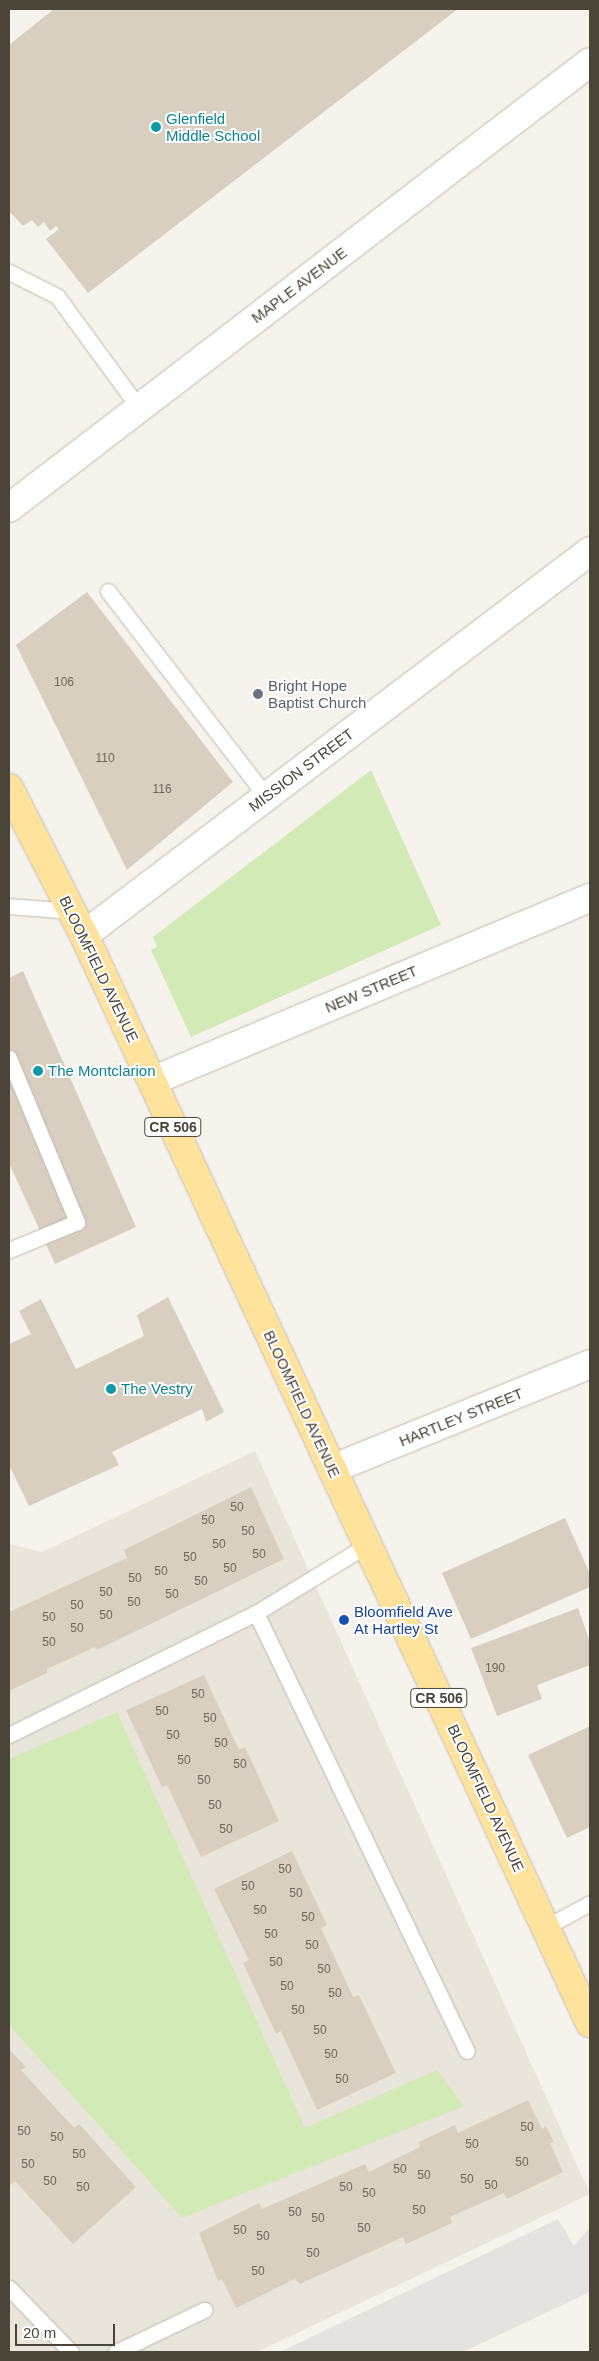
<!DOCTYPE html>
<html>
<head>
<meta charset="utf-8">
<style>
	body { margin:0 }
	#map { position:relative; width:599px; height:2361px; overflow:hidden; background:#f6f3ec; font-family:Arial,sans-serif }
	div>[style] { position:absolute }
	[style*='--x'] { left:calc(var(--x)*1px); top:calc(var(--y)*1px); width:calc(var(--w)*1px); rotate:calc(var(--a)*1deg) }
	.residential>* { inset:0; background:#eae5da }
	.green>* { inset:0; background:#d2eab5 }
	.parking>* { inset:0; background:#e5e3e0 }
	.building>* { inset:0; background:#d8cfc1 }
	.roads { filter:drop-shadow(0 0 1px #c2bbae) drop-shadow(0 0 1px #c2bbae) }
	.service>* { height:15px; margin:-7.5px; padding:0 7.5px; transform-origin:7.5px; border-radius:7.5px; background:#fff }
	.minor>* { height:28px; margin:-14px; padding:0 14px; transform-origin:14px; border-radius:14px; background:#fff }
	.primary>* { height:28px; margin:-14px; padding:0 14px; transform-origin:14px; border-radius:14px; background:#ffe39c }
	.dots>* { width:14px; height:14px; translate:-50% -50%; box-sizing:border-box; border:2px solid #fff; border-radius:50% }
	span { translate:-50% -50%; white-space:nowrap; text-align:center; line-height:1.15; -webkit-text-stroke:4px #fff; paint-order:stroke }
	.number-label { font-size:12px; color:#6e675b }
	.number-label span { -webkit-text-stroke-width:0 }
	.shield-label span { padding:1px 4px; background:#fff; border:1px solid; border-radius:4px; -webkit-text-stroke-width:0 }
	.shield-label { font-size:14px; color:#4b4439; font-weight:700 }
	.culture-label { font-size:15px; color:#0d838f }
	.left { translate:0 -50%; text-align:left }
	.street-label { font-size:15px; color:#4b4439 }
	.worship-label { font-size:15px; color:#5b616d }
	.transit-label { font-size:15px; color:#164399 }
	.frame { position:absolute; inset:0; border:10px solid #4b4439; pointer-events:none }
	.scale { position:absolute; left:15px; top:2324px; width:100px; height:22px; box-sizing:border-box; border:2px solid #4b4439; border-top:0; padding-left:6px; font-size:15px; line-height:18px; white-space:nowrap; color:#4b4439; -webkit-text-stroke:4px #fff; paint-order:stroke }
</style>
</head>
<body>
<div id="map">
	<div class="residential">
		<i style="clip-path:polygon(255px 1451px,590px 2194px,257px 2352px,9px 2352px,9px 1544px,42px 1552px)"></i>
	</div>
	<div class="green">
		<i style="clip-path:polygon(371px 770px,441px 925px,191px 1037px,151px 950px,157px 947px,153px 937px)"></i>
		<i style="clip-path:polygon(117px 1712px,305px 2128px,437px 2070px,464px 2106px,182px 2218px,9px 2025px,9px 1759px)"></i>
	</div>
	<div class="parking">
		<i style="clip-path:polygon(558px 2219px,574px 2246px,590px 2227px,590px 2292px,463px 2352px,280px 2352px)"></i>
	</div>
	<div class="building">
		<i style="clip-path:polygon(54px 9px,458px 9px,88px 293px,46px 239px,59px 229px,56px 226px,50px 231px,44px 222px,38px 227px,32px 220px,23px 226px,9px 211px,9px 45px)"></i>
		<i style="clip-path:polygon(87px 592px,233px 782px,127px 870px,16px 645px)"></i>
		<i style="clip-path:polygon(23px 971px,136px 1227px,55px 1264px,9px 1163px,9px 978px)"></i>
		<i style="clip-path:polygon(168px 1297px,224px 1412px,206px 1422px,202px 1409px,112px 1452px,119px 1465px,29px 1506px,9px 1465px,9px 1344px,31px 1334px,19px 1311px,41px 1299px,76px 1369px,144px 1336px,137px 1315px)"></i>
		<i style="clip-path:polygon(251px 1487px,284px 1559px,97px 1650px,95px 1647px,47px 1669px,47px 1673px,9px 1691px,9px 1612px,127px 1558px,124px 1550px)"></i>
		<i style="clip-path:polygon(565px 1518px,590px 1574px,590px 1587px,471px 1639px,442px 1573px)"></i>
		<i style="clip-path:polygon(578px 1608px,590px 1642px,590px 1665px,537px 1685px,542px 1699px,497px 1716px,471px 1648px)"></i>
		<i style="clip-path:polygon(204px 1675px,239px 1750px,245px 1747px,279px 1821px,201px 1857px,167px 1785px,162px 1787px,126px 1710px)"></i>
		<i style="clip-path:polygon(590px 1726px,590px 1827px,567px 1838px,528px 1755px)"></i>
		<i style="clip-path:polygon(292px 1851px,327px 1925px,321px 1928px,353px 1997px,359px 1995px,396px 2073px,317px 2110px,281px 2031px,276px 2034px,243px 1963px,249px 1960px,214px 1889px)"></i>
		<i style="clip-path:polygon(9px 2049px,26px 2067px,21px 2070px,74px 2128px,79px 2124px,136px 2187px,73px 2244px,15px 2181px,11px 2185px,9px 2183px)"></i>
		<i style="clip-path:polygon(528px 2100px,542px 2129px,546px 2126px,554px 2142px,550px 2143px,563px 2172px,507px 2199px,504px 2193px,450px 2217px,452px 2223px,406px 2244px,403px 2237px,300px 2284px,295px 2279px,236px 2308px,222px 2279px,218px 2281px,199px 2233px,259px 2203px,262px 2209px,365px 2164px,369px 2172px,420px 2147px,419px 2142px,455px 2125px,458px 2133px)"></i>
	</div>
	<div class="roads">
		<div class="service">
			<i style="--x:9;--y:272;--w:54;--a:26.6"></i>
			<i style="--x:57;--y:296;--w:139;--a:53.8"></i>
			<i style="--x:108;--y:591;--w:259;--a:52.4"></i>
			<i style="--x:9;--y:906;--w:63;--a:4.5"></i>
			<i style="--x:9;--y:1058;--w:178;--a:67.5"></i>
			<i style="--x:77;--y:1222;--w:74;--a:157.6"></i>
			<i style="--x:256;--y:1613;--w:130;--a:-31.5"></i>
			<i style="--x:9;--y:1735;--w:275;--a:-26.3"></i>
			<i style="--x:256;--y:1613;--w:486;--a:64.3"></i>
			<i style="--x:546;--y:1927;--w:50;--a:-28.6"></i>
			<i style="--x:9;--y:2288;--w:89;--a:45.9"></i>
			<i style="--x:116;--y:2352;--w:98;--a:-25.5"></i>
		</div>
		<div class="minor">
			<i style="--x:9;--y:508;--w:732;--a:-37.51"></i>
			<i style="--x:84;--y:935;--w:635;--a:-37.19"></i>
			<i style="--x:152;--y:1081;--w:475;--a:-22.7"></i>
			<i style="--x:332;--y:1469;--w:279;--a:-22.1"></i>
		</div>
		<div class="primary">
			<i style="--x:9;--y:788;--w:165;--a:63"></i>
			<i style="--x:84;--y:935;--w:1200;--a:65.06"></i>
		</div>
	</div>
	<div class="dots">
		<i style="left:156px;top:127px;background:#0f9aa8"></i>
		<i style="left:258px;top:694px;background:#6b7280"></i>
		<i style="left:38px;top:1071px;background:#0f9aa8"></i>
		<i style="left:111px;top:1389px;background:#0f9aa8"></i>
		<i style="left:344px;top:1620px;background:#1a4fb4"></i>
	</div>
	<div class="number-label">
		<span style="left:64px;top:683px">106</span>
		<span style="left:105px;top:759px">110</span>
		<span style="left:162px;top:790px">116</span>
		<span style="left:237px;top:1508px">50</span>
		<span style="left:208px;top:1521px">50</span>
		<span style="left:248px;top:1532px">50</span>
		<span style="left:219px;top:1545px">50</span>
		<span style="left:259px;top:1555px">50</span>
		<span style="left:190px;top:1558px">50</span>
		<span style="left:230px;top:1569px">50</span>
		<span style="left:161px;top:1572px">50</span>
		<span style="left:135px;top:1579px">50</span>
		<span style="left:201px;top:1582px">50</span>
		<span style="left:106px;top:1593px">50</span>
		<span style="left:172px;top:1595px">50</span>
		<span style="left:134px;top:1603px">50</span>
		<span style="left:77px;top:1606px">50</span>
		<span style="left:106px;top:1616px">50</span>
		<span style="left:49px;top:1618px">50</span>
		<span style="left:77px;top:1629px">50</span>
		<span style="left:49px;top:1643px">50</span>
		<span style="left:495px;top:1669px">190</span>
		<span style="left:198px;top:1695px">50</span>
		<span style="left:162px;top:1712px">50</span>
		<span style="left:210px;top:1719px">50</span>
		<span style="left:173px;top:1736px">50</span>
		<span style="left:221px;top:1744px">50</span>
		<span style="left:184px;top:1761px">50</span>
		<span style="left:240px;top:1765px">50</span>
		<span style="left:204px;top:1781px">50</span>
		<span style="left:215px;top:1806px">50</span>
		<span style="left:226px;top:1830px">50</span>
		<span style="left:285px;top:1870px">50</span>
		<span style="left:248px;top:1887px">50</span>
		<span style="left:296px;top:1894px">50</span>
		<span style="left:260px;top:1911px">50</span>
		<span style="left:308px;top:1918px">50</span>
		<span style="left:271px;top:1935px">50</span>
		<span style="left:312px;top:1946px">50</span>
		<span style="left:276px;top:1963px">50</span>
		<span style="left:324px;top:1970px">50</span>
		<span style="left:287px;top:1987px">50</span>
		<span style="left:335px;top:1994px">50</span>
		<span style="left:298px;top:2011px">50</span>
		<span style="left:320px;top:2031px">50</span>
		<span style="left:331px;top:2055px">50</span>
		<span style="left:342px;top:2080px">50</span>
		<span style="left:527px;top:2128px">50</span>
		<span style="left:24px;top:2132px">50</span>
		<span style="left:57px;top:2138px">50</span>
		<span style="left:472px;top:2145px">50</span>
		<span style="left:79px;top:2155px">50</span>
		<span style="left:522px;top:2163px">50</span>
		<span style="left:28px;top:2165px">50</span>
		<span style="left:400px;top:2170px">50</span>
		<span style="left:424px;top:2176px">50</span>
		<span style="left:467px;top:2180px">50</span>
		<span style="left:50px;top:2182px">50</span>
		<span style="left:491px;top:2186px">50</span>
		<span style="left:83px;top:2188px">50</span>
		<span style="left:346px;top:2188px">50</span>
		<span style="left:369px;top:2194px">50</span>
		<span style="left:419px;top:2211px">50</span>
		<span style="left:295px;top:2213px">50</span>
		<span style="left:318px;top:2219px">50</span>
		<span style="left:364px;top:2229px">50</span>
		<span style="left:240px;top:2231px">50</span>
		<span style="left:263px;top:2237px">50</span>
		<span style="left:313px;top:2254px">50</span>
		<span style="left:258px;top:2272px">50</span>
	</div>
	<div class="shield-label">
		<span style="left:173px;top:1127px">CR 506</span>
		<span style="left:439px;top:1698px">CR 506</span>
	</div>
	<div class="culture-label">
		<span class="left" style="left:166px;top:127px">Glenfield<br>Middle School</span>
		<span class="left" style="left:48px;top:1071px">The Montclarion</span>
		<span class="left" style="left:121px;top:1389px">The Vestry</span>
	</div>
	<div class="street-label">
		<span style="left:299px;top:285px;rotate:-37deg">MAPLE AVENUE</span>
		<span style="left:301px;top:770px;rotate:-37deg">MISSION STREET</span>
		<span style="left:99px;top:969px;rotate:64deg">BLOOMFIELD AVENUE</span>
		<span style="left:371px;top:989px;rotate:-23deg">NEW STREET</span>
		<span style="left:302px;top:1404px;rotate:65deg">BLOOMFIELD AVENUE</span>
		<span style="left:461px;top:1417px;rotate:-22deg">HARTLEY STREET</span>
		<span style="left:486px;top:1798px;rotate:65deg">BLOOMFIELD AVENUE</span>
	</div>
	<div class="worship-label">
		<span class="left" style="left:268px;top:694px">Bright Hope<br>Baptist Church</span>
	</div>
	<div class="transit-label">
		<span class="left" style="left:354px;top:1620px">Bloomfield Ave<br>At Hartley St</span>
	</div>
	<div class="frame"></div>
	<div class="scale">20 m</div>
</div>
</body>
</html>
